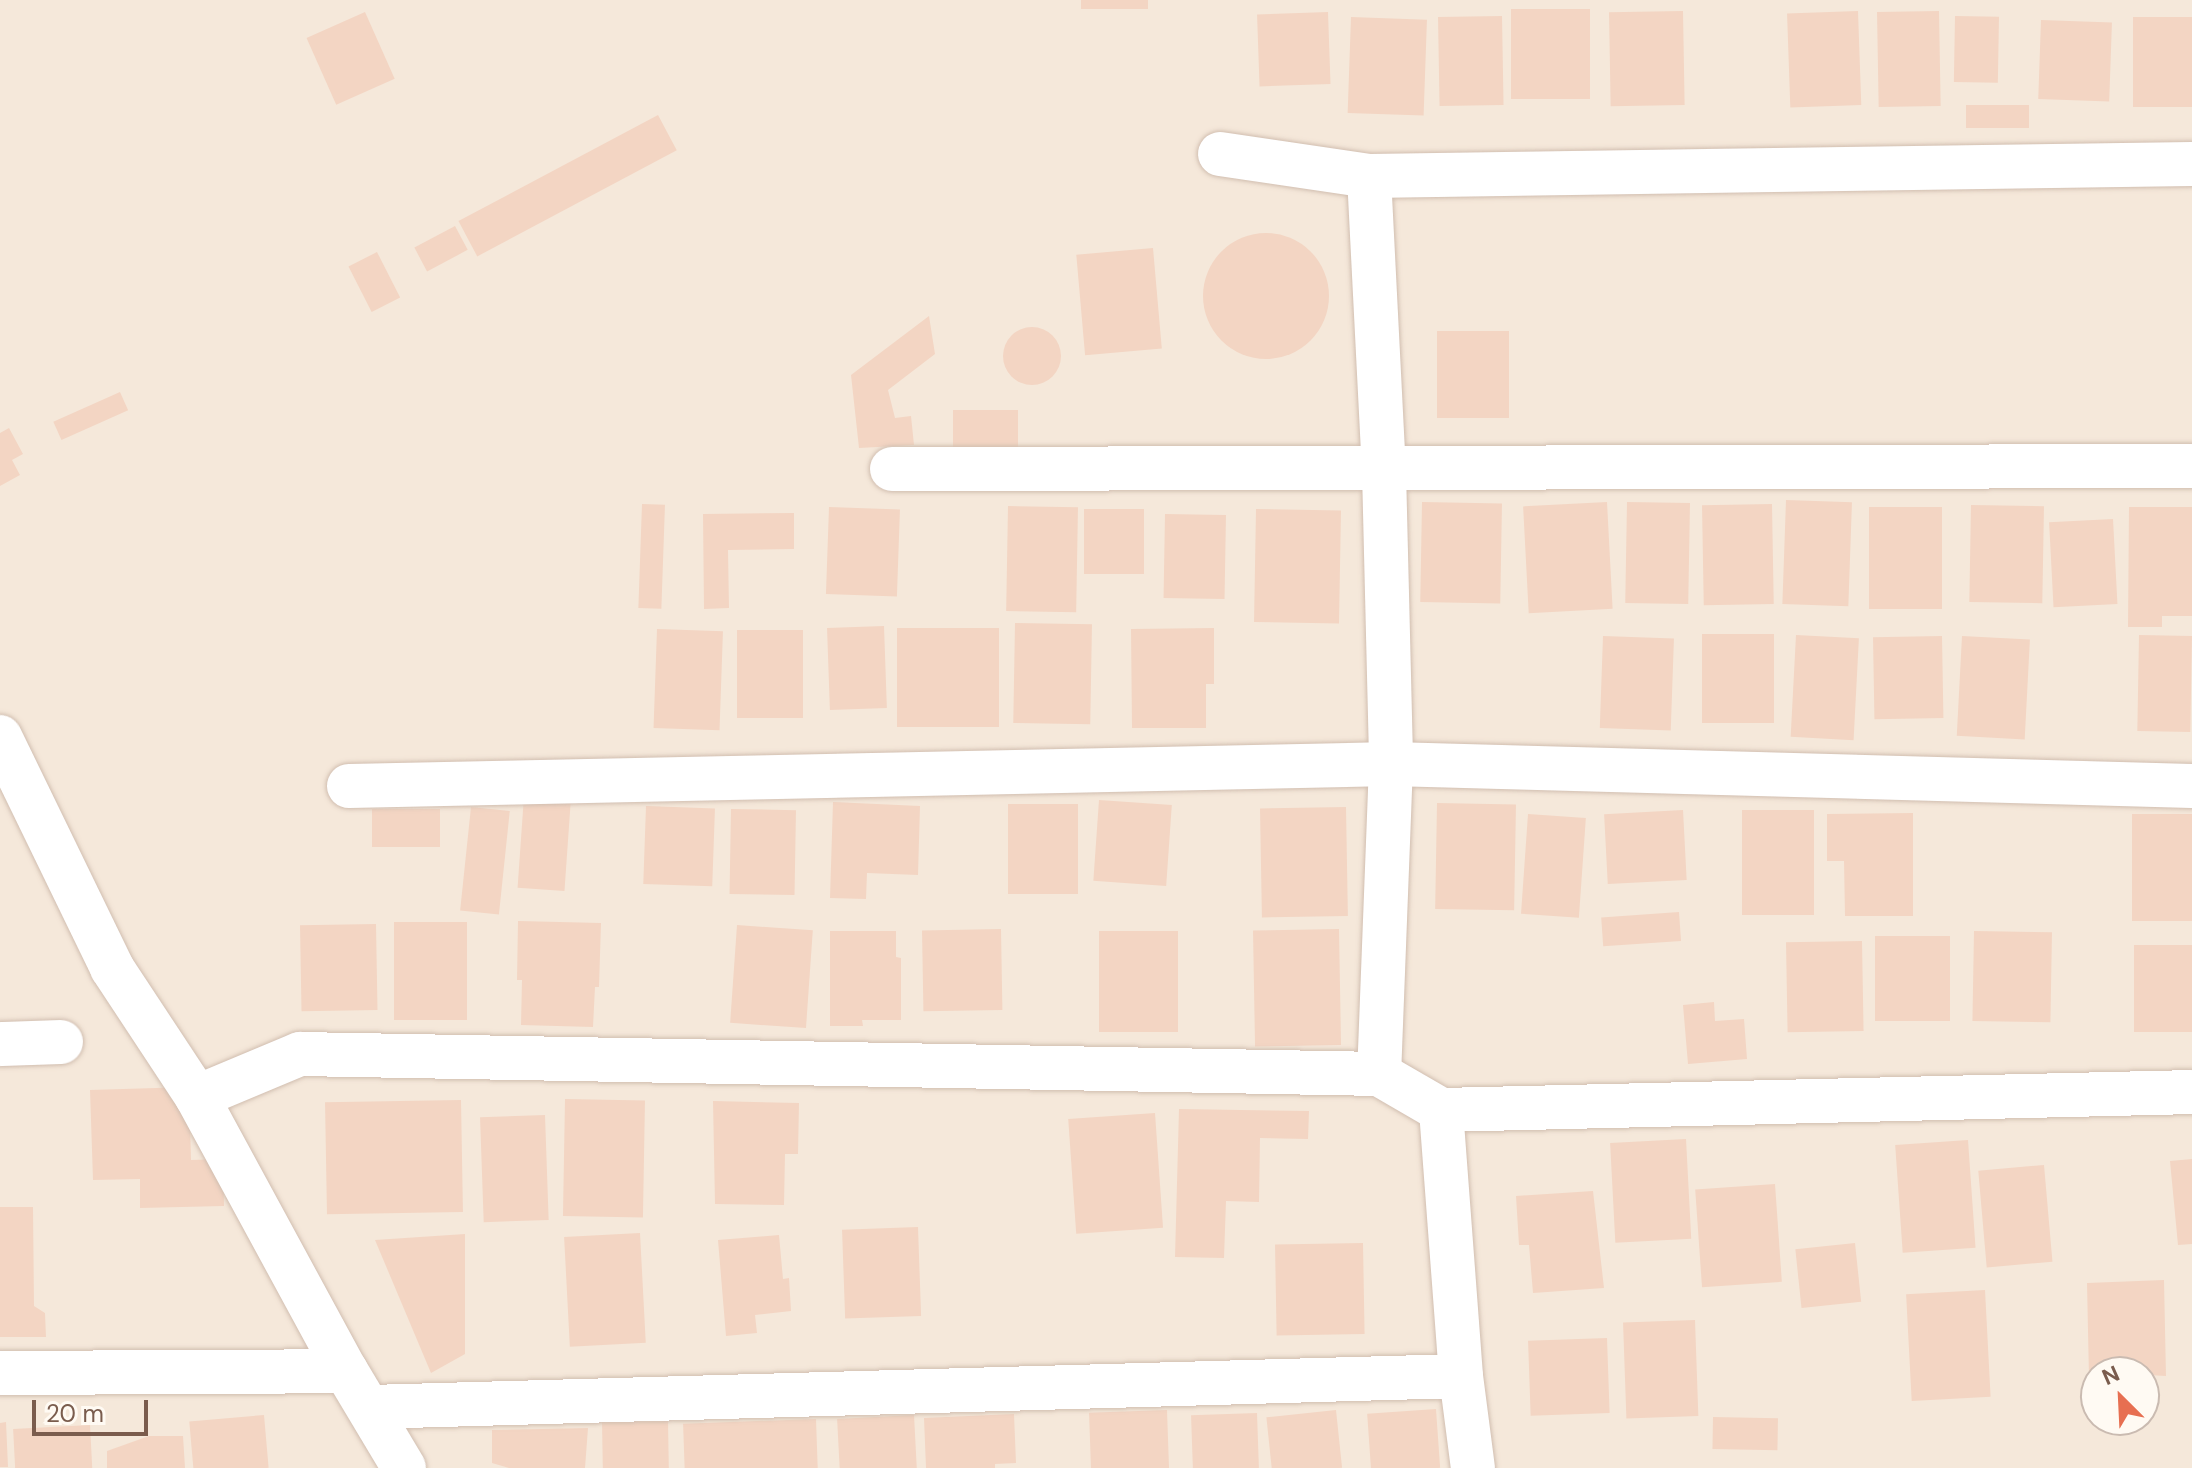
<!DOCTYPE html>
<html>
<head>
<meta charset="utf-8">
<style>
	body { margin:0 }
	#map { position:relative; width:2192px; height:1468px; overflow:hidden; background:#fdf6ec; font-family:"DM Sans",sans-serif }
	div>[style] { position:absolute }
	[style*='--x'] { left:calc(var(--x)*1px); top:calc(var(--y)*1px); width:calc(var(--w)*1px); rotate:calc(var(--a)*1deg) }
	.residential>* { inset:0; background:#f5e8da }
	.building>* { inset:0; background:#f3d5c3; transform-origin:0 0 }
	.round { border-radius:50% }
	.roads { filter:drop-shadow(0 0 2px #d1beb0) drop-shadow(0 0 2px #d1beb0) }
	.minor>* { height:44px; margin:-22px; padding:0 22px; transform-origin:22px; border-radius:22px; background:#fff }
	span { translate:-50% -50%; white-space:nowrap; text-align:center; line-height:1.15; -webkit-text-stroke:7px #fffaf3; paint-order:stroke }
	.north { position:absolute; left:2080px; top:1356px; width:80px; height:80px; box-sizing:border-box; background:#fffaf3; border:2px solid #cabbb1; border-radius:50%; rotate:336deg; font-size:22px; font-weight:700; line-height:32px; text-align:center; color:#7a5c4d }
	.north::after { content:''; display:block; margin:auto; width:28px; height:36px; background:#e76f51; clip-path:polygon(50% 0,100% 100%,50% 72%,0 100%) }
	.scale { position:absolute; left:32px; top:1400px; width:116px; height:36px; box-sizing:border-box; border:4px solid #7a5c4d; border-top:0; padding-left:10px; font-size:24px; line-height:28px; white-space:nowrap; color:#7a5c4d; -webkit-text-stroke:6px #fffaf3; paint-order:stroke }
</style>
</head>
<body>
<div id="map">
	<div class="residential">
		<i style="clip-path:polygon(evenodd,0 0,2192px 0,2192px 1468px,0 1468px,0 0,2096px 1372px,2144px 1372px,2144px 1420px,2096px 1420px,2096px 1372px)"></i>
	</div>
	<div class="building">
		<i style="left:1081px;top:0;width:67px;height:9px"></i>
		<i style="left:1511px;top:9px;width:79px;height:90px"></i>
		<i style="left:1683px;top:11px;width:94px;height:74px;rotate:89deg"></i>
		<i style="left:1858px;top:11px;width:94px;height:71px;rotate:88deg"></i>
		<i style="left:1939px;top:11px;width:95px;height:62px;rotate:89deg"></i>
		<i style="left:365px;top:12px;width:73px;height:64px;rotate:66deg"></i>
		<i style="left:1328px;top:12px;width:72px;height:71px;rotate:88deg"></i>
		<i style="left:1502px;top:16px;width:89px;height:64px;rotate:89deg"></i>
		<i style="left:1955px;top:16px;width:44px;height:66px;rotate:1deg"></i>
		<i style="left:1351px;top:17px;width:76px;height:96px;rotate:2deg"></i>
		<i style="left:2133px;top:17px;width:59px;height:90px"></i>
		<i style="left:2041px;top:20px;width:71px;height:79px;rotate:2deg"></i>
		<i style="left:2029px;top:105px;width:23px;height:63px;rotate:90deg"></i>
		<i style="left:658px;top:115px;width:40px;height:226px;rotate:62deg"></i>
		<i style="left:455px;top:226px;width:27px;height:46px;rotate:62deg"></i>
		<i class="round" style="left:1203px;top:233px;width:126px;height:126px"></i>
		<i style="left:1153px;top:248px;width:101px;height:77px;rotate:85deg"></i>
		<i style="left:377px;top:252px;width:51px;height:32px;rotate:63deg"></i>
		<i style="clip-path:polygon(929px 316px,935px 354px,888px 390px,895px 418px,911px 416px,914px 445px,859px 448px,851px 375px)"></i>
		<i class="round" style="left:1003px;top:327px;width:58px;height:58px"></i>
		<i style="left:1437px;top:331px;width:72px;height:87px"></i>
		<i style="left:120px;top:392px;width:20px;height:73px;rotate:66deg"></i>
		<i style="left:1018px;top:410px;width:41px;height:65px;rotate:90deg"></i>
		<i style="clip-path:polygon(9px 428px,23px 454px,12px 460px,20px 475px,0 486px,0 433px)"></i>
		<i style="left:1786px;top:500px;width:66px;height:104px;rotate:2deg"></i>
		<i style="left:1422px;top:502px;width:80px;height:100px;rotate:1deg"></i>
		<i style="left:1607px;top:502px;width:107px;height:84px;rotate:87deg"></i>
		<i style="left:1627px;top:502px;width:63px;height:101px;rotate:1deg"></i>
		<i style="left:642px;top:504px;width:23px;height:104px;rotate:2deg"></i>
		<i style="left:1772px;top:504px;width:100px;height:70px;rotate:89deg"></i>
		<i style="left:1971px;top:505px;width:73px;height:97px;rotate:1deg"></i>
		<i style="left:1008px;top:506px;width:70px;height:105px;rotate:1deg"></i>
		<i style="left:829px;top:507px;width:71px;height:87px;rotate:2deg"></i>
		<i style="left:1869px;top:507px;width:73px;height:102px"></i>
		<i style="clip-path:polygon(2129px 507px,2192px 507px,2192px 616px,2162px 616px,2162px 627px,2128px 627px)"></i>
		<i style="left:1084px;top:509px;width:60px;height:65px"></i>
		<i style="left:1256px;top:509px;width:85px;height:113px;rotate:1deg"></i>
		<i style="clip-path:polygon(794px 513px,794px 549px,728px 550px,729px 608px,704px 609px,703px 514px)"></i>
		<i style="left:1165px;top:514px;width:61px;height:84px;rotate:1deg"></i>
		<i style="left:2113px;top:519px;width:85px;height:64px;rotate:87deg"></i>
		<i style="left:1015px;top:623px;width:77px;height:100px;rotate:1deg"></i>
		<i style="left:884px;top:626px;width:82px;height:57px;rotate:88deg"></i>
		<i style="left:897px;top:628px;width:102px;height:99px"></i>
		<i style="clip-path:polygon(1214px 628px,1214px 684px,1206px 684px,1206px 728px,1132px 728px,1131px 629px)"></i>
		<i style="left:657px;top:629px;width:66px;height:99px;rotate:2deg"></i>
		<i style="left:737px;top:630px;width:66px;height:88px"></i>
		<i style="left:1702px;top:634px;width:72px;height:89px"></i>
		<i style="left:1796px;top:635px;width:63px;height:102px;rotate:3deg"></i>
		<i style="left:2139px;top:635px;width:53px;height:96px;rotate:1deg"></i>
		<i style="left:1603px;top:636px;width:71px;height:92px;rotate:2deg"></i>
		<i style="left:1942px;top:636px;width:82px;height:69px;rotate:89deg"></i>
		<i style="left:1962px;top:636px;width:68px;height:100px;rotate:3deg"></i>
		<i style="left:524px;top:796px;width:47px;height:92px;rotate:4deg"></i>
		<i style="left:1099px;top:800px;width:73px;height:81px;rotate:4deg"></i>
		<i style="clip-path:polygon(833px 802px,920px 806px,918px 875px,867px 873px,866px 899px,830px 898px)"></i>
		<i style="left:1437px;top:803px;width:79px;height:106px;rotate:1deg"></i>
		<i style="left:1008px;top:804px;width:70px;height:90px"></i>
		<i style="left:646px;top:806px;width:69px;height:78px;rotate:2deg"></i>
		<i style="left:471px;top:807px;width:39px;height:104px;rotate:6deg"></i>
		<i style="left:1346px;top:807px;width:109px;height:86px;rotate:89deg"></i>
		<i style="left:372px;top:809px;width:68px;height:38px"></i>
		<i style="left:731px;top:809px;width:65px;height:85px;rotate:1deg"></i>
		<i style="left:1683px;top:810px;width:70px;height:79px;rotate:87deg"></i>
		<i style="left:1742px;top:810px;width:72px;height:105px"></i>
		<i style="clip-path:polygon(1913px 813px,1913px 916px,1845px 916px,1844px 861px,1827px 861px,1827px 814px)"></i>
		<i style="left:1528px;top:814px;width:58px;height:100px;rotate:4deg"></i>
		<i style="left:2192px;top:814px;width:107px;height:60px;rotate:90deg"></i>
		<i style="left:1679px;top:912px;width:29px;height:78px;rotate:86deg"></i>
		<i style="clip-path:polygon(518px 921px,601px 923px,599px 987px,595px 987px,593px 1027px,521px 1025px,522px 980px,517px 980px)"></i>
		<i style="left:394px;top:922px;width:73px;height:98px"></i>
		<i style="left:376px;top:924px;width:86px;height:76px;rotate:89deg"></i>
		<i style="left:737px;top:925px;width:76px;height:98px;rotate:4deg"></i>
		<i style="left:1001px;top:929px;width:81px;height:79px;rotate:89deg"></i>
		<i style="left:1339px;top:929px;width:116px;height:86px;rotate:89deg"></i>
		<i style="clip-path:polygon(830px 931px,896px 931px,896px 957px,901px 958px,901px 1020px,862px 1020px,863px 1026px,830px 1026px)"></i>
		<i style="left:1099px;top:931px;width:79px;height:101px"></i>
		<i style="left:1974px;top:931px;width:78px;height:90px;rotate:1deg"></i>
		<i style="left:1950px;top:936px;width:85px;height:75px;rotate:90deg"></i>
		<i style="left:1862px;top:941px;width:90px;height:76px;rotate:89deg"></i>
		<i style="left:2192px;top:945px;width:87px;height:58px;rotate:90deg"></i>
		<i style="clip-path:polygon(1714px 1002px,1715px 1021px,1744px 1019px,1747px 1059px,1688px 1064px,1683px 1005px)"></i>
		<i style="clip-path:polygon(189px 1087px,191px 1160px,223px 1159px,224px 1206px,140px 1208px,140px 1179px,93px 1180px,90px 1090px)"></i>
		<i style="left:565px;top:1099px;width:80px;height:117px;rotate:1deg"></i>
		<i style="left:461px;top:1100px;width:112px;height:136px;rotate:89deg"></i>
		<i style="clip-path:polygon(713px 1101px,799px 1103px,798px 1154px,785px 1154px,784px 1205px,715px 1204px)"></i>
		<i style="clip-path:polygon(1179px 1109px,1309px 1111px,1308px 1139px,1260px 1138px,1259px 1202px,1226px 1201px,1224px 1258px,1175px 1257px)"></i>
		<i style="left:1155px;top:1113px;width:115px;height:87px;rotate:86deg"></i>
		<i style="left:545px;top:1115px;width:105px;height:65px;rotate:88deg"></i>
		<i style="left:1686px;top:1139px;width:100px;height:76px;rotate:87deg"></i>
		<i style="left:1968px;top:1140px;width:108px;height:73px;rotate:86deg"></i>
		<i style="clip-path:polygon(2192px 1159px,2192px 1244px,2178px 1245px,2170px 1161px)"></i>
		<i style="left:2044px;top:1165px;width:97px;height:66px;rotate:85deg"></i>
		<i style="left:1775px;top:1184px;width:98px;height:80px;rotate:86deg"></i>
		<i style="clip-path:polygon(1593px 1191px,1604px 1288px,1533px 1293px,1529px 1245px,1519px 1245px,1516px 1196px)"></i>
		<i style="clip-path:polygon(0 1207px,33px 1207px,34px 1306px,45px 1313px,46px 1337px,0 1337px)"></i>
		<i style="left:918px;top:1227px;width:89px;height:76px;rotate:88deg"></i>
		<i style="left:640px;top:1233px;width:110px;height:76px;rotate:87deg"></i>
		<i style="clip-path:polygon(465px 1234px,465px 1354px,431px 1373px,375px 1240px)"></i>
		<i style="clip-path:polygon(779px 1235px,783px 1279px,789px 1278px,791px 1311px,755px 1315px,757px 1333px,726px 1336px,718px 1240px)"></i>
		<i style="left:1363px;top:1243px;width:91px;height:88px;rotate:89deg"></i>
		<i style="left:1855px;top:1243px;width:59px;height:60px;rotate:84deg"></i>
		<i style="clip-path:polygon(2164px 1280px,2166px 1376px,2096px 1372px,2096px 1378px,2089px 1378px,2087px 1283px)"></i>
		<i style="left:1985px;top:1290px;width:107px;height:79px;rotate:87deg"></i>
		<i style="left:1695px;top:1320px;width:96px;height:72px;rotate:88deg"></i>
		<i style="left:1607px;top:1338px;width:75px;height:79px;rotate:88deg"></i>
		<i style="left:1436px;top:1409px;width:59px;height:69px;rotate:86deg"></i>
		<i style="left:1167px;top:1410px;width:58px;height:78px;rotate:88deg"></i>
		<i style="left:1336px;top:1410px;width:58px;height:70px;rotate:84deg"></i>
		<i style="left:1257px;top:1413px;width:55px;height:66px;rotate:88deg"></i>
		<i style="clip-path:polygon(1014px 1414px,1016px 1463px,995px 1464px,995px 1468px,926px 1468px,924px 1418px)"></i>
		<i style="left:264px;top:1415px;width:53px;height:75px;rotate:85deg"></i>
		<i style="left:914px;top:1415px;width:53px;height:77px;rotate:87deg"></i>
		<i style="left:1713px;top:1417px;width:65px;height:32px;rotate:1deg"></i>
		<i style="left:816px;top:1419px;width:49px;height:133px;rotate:88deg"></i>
		<i style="left:668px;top:1421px;width:47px;height:66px;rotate:89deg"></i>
		<i style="clip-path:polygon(6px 1422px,8px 1467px,0 1467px,0 1423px)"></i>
		<i style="left:90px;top:1425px;width:43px;height:77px;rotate:87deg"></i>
		<i style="clip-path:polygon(588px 1428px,585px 1468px,509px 1468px,492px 1463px,492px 1430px)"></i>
		<i style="clip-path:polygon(149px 1436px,183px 1436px,185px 1468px,107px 1468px,107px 1451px)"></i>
	</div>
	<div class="roads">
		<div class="minor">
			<i style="--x:1220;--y:154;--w:151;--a:8.4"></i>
			<i style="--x:1369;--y:176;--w:823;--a:-0.84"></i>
			<i style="--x:1369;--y:176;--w:295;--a:87.1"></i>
			<i style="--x:1384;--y:471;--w:293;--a:88.6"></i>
			<i style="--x:1391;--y:764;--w:310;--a:92.2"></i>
			<i style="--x:892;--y:469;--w:1300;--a:-0.13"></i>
			<i style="--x:0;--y:737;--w:257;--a:64.1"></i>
			<i style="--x:112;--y:968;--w:154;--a:56.6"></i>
			<i style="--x:197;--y:1097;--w:312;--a:61.5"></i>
			<i style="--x:346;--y:1371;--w:113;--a:59.1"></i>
			<i style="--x:349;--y:786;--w:1042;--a:-1.21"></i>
			<i style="--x:1391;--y:764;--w:801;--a:1.57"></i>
			<i style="--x:0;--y:1044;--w:61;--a:-1.9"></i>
			<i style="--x:197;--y:1097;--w:112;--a:-22.7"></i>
			<i style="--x:300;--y:1054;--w:1079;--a:1.06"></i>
			<i style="--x:1379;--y:1074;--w:72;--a:30.1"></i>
			<i style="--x:1441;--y:1110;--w:751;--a:-1.37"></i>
			<i style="--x:1441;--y:1110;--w:267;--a:85.7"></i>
			<i style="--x:1461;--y:1376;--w:93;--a:82.6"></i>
			<i style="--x:0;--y:1373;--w:346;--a:-0.3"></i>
			<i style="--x:370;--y:1407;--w:1091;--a:-1.63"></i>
		</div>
	</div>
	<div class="north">N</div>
	<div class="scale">20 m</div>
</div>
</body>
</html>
